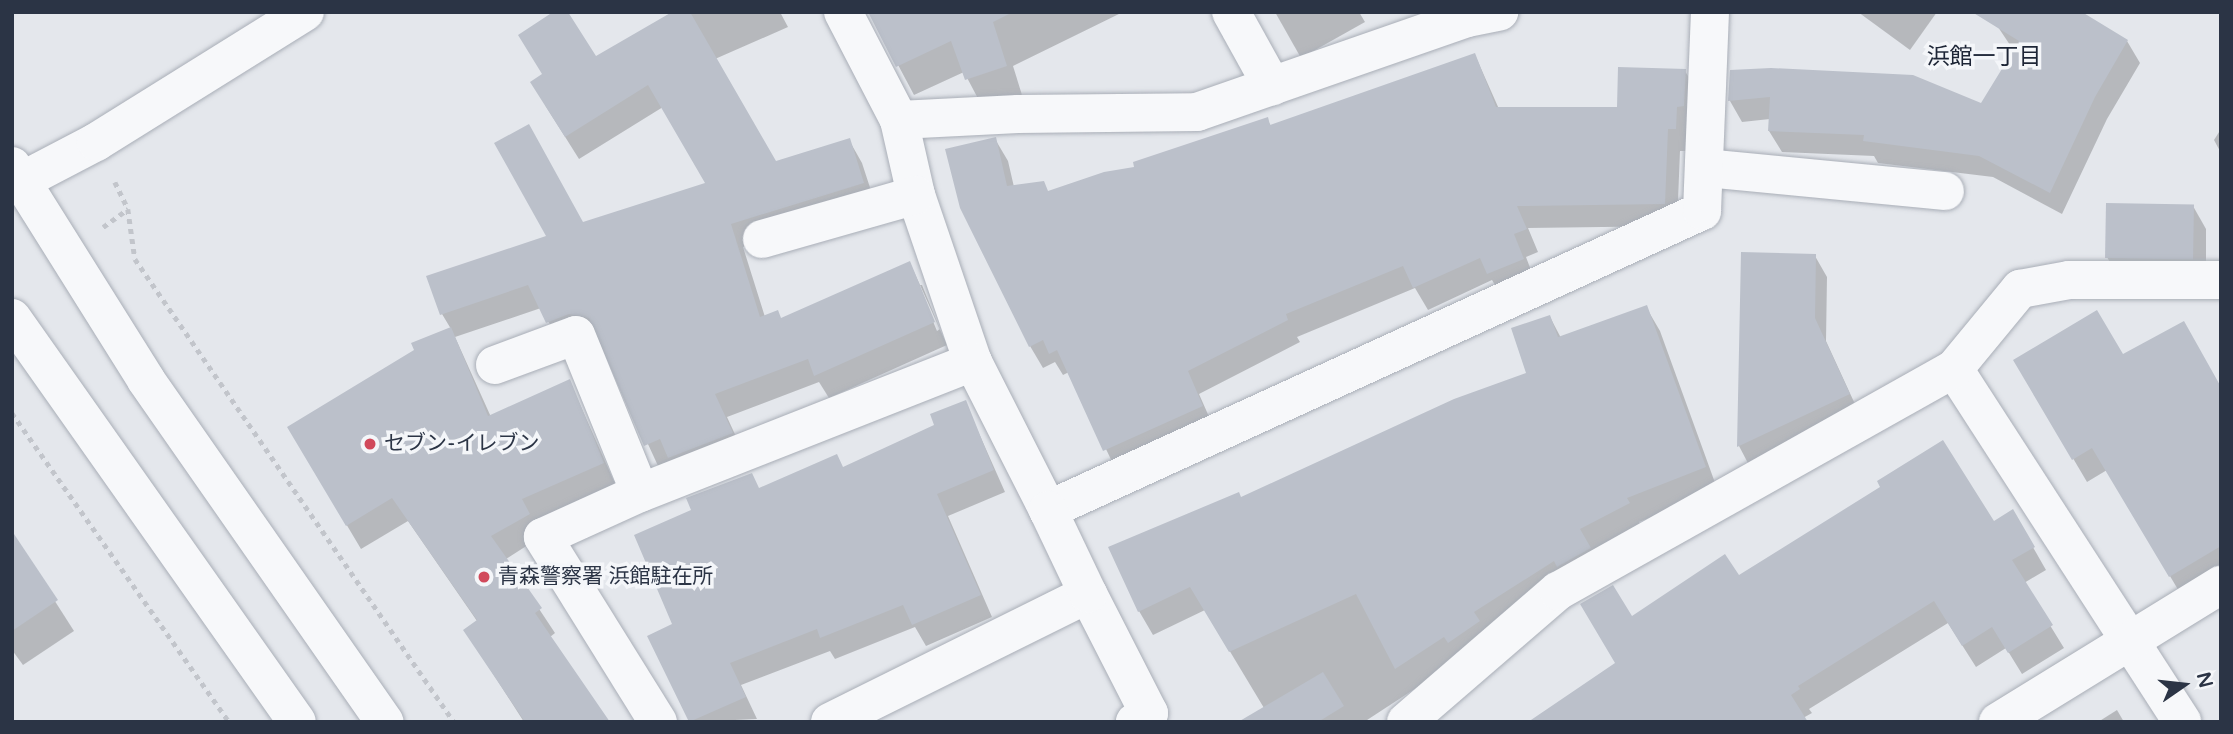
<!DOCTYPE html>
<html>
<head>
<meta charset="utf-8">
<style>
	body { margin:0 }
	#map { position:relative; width:2233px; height:734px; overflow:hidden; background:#e4e7ec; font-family:"Varela Round","Noto Sans JP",sans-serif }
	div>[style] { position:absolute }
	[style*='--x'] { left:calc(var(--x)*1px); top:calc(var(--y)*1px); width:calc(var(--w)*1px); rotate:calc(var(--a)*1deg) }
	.shadow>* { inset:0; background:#0003 }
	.building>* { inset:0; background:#bbc0ca; transform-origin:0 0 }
	.path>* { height:4.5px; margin-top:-2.25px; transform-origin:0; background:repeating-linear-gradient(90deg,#c2c5cb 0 5px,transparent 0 10px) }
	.roads { filter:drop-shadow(0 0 2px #a9aeb7) drop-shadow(0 0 2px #a9aeb7) }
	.minor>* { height:38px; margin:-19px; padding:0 19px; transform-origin:19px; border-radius:19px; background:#f7f8fa }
	.dots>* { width:19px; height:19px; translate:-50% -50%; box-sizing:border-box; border:4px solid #f4f6f9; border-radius:50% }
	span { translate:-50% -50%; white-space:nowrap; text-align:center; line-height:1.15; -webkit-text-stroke:7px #f4f6f9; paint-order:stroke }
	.poi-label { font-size:21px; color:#2b3445 }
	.left { translate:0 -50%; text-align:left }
	.neighbourhood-label { font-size:23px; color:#1d2536 }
	.frame { position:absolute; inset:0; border:14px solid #2b3445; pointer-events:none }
	.north { position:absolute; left:2149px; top:650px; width:70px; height:70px; -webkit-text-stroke:5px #f4f6f9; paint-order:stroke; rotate:76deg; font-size:19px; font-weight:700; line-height:28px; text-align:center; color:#2b3445 }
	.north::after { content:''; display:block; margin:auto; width:24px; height:32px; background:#2b3445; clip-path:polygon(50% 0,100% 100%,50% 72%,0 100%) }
</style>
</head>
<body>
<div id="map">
	<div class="shadow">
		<i style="clip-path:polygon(evenodd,673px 12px,780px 12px,788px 27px,715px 59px,775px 163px,849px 140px,862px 163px,876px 206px,743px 247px,765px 317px,782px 320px,910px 263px,947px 345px,829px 398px,819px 382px,727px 417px,745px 456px,659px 468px,600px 340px,561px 345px,541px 308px,455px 337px,491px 417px,570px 382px,617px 488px,506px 559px,555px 633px,550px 637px,607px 722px,524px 722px,465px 630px,477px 621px,408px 521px,361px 549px,289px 428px,451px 329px,442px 314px,549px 237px,708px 185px,663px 107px,579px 159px,545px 105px,595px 59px,673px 12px,918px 285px,922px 285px,940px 329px,937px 331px,918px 285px)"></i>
		<i style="clip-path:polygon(870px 12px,1121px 12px,1121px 13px,1013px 66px,1022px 95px,983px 108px,964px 72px,914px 95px)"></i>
		<i style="clip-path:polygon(1275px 12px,1359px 12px,1365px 22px,1301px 58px)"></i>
		<i style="clip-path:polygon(1858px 12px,1937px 12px,1910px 50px)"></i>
		<i style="clip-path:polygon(1998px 27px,2127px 41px,2140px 63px,2107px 119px,2062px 214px,1993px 177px,1878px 163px,1874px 156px,1782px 152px,1769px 131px,1770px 119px,1742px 122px,1730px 101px,1731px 72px,1981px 105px,2014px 51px)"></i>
		<i style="clip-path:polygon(1475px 55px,1499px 109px,1618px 109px,1685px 71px,1698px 93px,1688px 151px,1680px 151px,1677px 226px,1528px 228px,1538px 252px,1526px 257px,1535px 281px,1501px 295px,1492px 280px,1428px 310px,1415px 288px,1297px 337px,1300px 342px,1199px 394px,1214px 428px,1117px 472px,1069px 372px,1063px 375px,1055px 362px,1043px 368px,1030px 346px,995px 139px,1008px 161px,1014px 187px,1049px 192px,1136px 169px,1267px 119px,1271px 126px)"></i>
		<i style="clip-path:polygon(2221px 129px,2221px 153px,2214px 140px)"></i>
		<i style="clip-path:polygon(2193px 206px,2206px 229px,2206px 281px,2120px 280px,2107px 257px)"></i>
		<i style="clip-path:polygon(1743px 254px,1815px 256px,1827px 277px,1826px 341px,1860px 415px,1750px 467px,1739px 446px)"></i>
		<i style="clip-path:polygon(1646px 307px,1660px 331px,1718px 491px,1639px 522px,1642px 527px,1459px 660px,1364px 722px,1241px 722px,1264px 708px,1205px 610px,1153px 635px,1139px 611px,1241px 499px,1529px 374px,1550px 317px,1561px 338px)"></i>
		<i style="clip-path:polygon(2015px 360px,2221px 541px,2221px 575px,2183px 598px,2107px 470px,2087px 482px)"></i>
		<i style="clip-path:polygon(965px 402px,1005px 492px,948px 516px,992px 617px,926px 646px,915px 627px,835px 659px,830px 651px,741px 685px,757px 719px,691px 722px,650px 637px,675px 625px,759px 489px,844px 469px,937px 425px)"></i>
		<i style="clip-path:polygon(2013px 512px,2046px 570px,2024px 583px,2064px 648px,2022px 674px,2006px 648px,1976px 667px,1948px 623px,1809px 709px,1812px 713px,1803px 718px,1617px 664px,1631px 618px,1738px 577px,1993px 523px)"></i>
		<i style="clip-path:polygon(12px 534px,74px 631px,23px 665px,12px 650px)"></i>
		<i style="clip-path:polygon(2117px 710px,2124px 722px,2098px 722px)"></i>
	</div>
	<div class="building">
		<i style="clip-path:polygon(553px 12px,568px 12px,596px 56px,672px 12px,690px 12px,776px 161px,850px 138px,864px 183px,731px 224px,760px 317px,778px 310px,781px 318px,910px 261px,935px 322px,814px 376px,808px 359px,715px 394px,733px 433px,668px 458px,660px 439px,644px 446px,589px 318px,569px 314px,546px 323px,528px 285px,440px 315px,426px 276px,546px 236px,494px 143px,529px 124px,583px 222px,705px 183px,648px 85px,565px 137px,530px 82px,542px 74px,518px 35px)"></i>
		<i style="clip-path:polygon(868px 12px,1013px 12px,993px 22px,1007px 66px,965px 80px,951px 41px,896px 67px)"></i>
		<i style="clip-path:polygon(1972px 12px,2082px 12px,2128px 40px,2095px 97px,2050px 193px,1979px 156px,1863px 141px,1864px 135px,1768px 131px,1770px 97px,1728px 101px,1730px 70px,1771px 68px,1913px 75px,1981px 103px,2019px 41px)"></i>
		<i style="clip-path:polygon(1475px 53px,1496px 107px,1617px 107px,1618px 67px,1686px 69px,1684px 106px,1677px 107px,1676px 129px,1668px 129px,1665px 204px,1517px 206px,1527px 229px,1514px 234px,1524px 259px,1487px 274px,1480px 258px,1413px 288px,1403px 266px,1286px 314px,1288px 320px,1188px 371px,1203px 406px,1103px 451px,1057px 350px,1049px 354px,1043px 340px,1029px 347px,960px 208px,945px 149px,996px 137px,1007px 186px,1044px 181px,1048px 191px,1104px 172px,1134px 167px,1133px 162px,1268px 117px,1270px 125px)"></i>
		<i style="left:2106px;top:203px;width:88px;height:55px;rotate:1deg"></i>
		<i style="clip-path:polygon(1741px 252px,1816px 254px,1815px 318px,1850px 394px,1737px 447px)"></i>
		<i style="clip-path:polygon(1647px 305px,1706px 467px,1627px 498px,1630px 503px,1580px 529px,1591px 548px,1557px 567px,1554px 561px,1474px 612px,1480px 621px,1448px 643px,1444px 637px,1395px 669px,1356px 594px,1229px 652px,1190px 587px,1138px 612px,1108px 547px,1239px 492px,1241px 497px,1454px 399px,1526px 373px,1511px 328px,1550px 315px,1558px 337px)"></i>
		<i style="clip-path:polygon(2097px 310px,2123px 354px,2184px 321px,2221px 387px,2221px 546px,2169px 577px,2092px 448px,2072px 460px,2013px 360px)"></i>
		<i style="clip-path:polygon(451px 327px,488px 416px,570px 379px,604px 463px,522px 499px,530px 514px,491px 536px,542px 608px,535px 613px,610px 722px,525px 722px,463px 630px,477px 620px,392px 498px,346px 526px,287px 427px,414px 350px,411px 343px)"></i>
		<i style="clip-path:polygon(966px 400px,994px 470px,937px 494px,981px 595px,912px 625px,903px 605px,820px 638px,817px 629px,730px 663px,746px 697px,689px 722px,647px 636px,672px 624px,634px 535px,691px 510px,686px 498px,752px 473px,759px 488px,837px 454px,843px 467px,934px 425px,930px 414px)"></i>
		<i style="clip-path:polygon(1943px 440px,1994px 521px,2013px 509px,2035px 547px,2012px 560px,2053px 625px,2008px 653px,1992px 627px,1962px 646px,1934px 601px,1798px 686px,1800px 689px,1791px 695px,1808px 722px,1528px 722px,1615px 663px,1580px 604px,1613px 585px,1632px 616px,1725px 554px,1739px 575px,1880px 487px,1877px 481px)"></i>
		<i style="clip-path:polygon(12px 531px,58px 600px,12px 631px)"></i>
		<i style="clip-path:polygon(1323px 672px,1344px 706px,1318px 722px,1238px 722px)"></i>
	</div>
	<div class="path">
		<i style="--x:115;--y:182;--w:30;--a:64"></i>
		<i style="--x:128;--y:209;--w:50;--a:82"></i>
		<i style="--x:135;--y:259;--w:562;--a:55.43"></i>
		<i style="--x:103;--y:227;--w:31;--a:-36"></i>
		<i style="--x:12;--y:413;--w:378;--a:54.9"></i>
	</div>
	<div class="roads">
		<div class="minor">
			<i style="--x:843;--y:12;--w:122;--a:62.6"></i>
			<i style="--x:899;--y:120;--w:77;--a:77.2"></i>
			<i style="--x:916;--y:195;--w:176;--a:71.2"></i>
			<i style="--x:1231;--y:12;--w:85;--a:61"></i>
			<i style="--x:899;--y:120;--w:119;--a:-2.9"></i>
			<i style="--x:1018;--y:114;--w:179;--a:-0.6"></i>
			<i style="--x:1197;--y:112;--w:286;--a:-19.2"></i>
			<i style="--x:1467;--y:18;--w:33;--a:-11"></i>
			<i style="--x:12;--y:166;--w:252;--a:57.9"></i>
			<i style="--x:146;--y:380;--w:417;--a:55.1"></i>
			<i style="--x:1705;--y:168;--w:241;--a:5.5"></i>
			<i style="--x:12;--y:186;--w:95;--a:-27.6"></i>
			<i style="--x:96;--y:142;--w:246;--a:-31.9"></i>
			<i style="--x:762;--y:239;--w:160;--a:-15.9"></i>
			<i style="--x:12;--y:318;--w:494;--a:54.8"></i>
			<i style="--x:495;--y:365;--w:86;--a:-20.3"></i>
			<i style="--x:576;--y:335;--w:170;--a:67.9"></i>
			<i style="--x:1954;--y:369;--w:420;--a:57.1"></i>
			<i style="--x:1088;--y:594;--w:134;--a:62.9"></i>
			<i style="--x:1149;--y:713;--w:17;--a:147"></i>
			<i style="--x:658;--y:722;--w:218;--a:-121.9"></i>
			<i style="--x:543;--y:537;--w:107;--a:-24.4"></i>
			<i style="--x:640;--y:493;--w:358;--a:-21.5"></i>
			<i style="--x:973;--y:362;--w:166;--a:63.1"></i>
			<i style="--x:1048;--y:510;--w:719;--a:-24.57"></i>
			<i style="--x:1702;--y:211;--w:199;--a:-87.7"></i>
			<i style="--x:830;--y:722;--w:288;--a:-26.4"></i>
			<i style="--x:1088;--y:594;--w:93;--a:-115.5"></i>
			<i style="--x:1406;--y:722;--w:201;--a:-40.8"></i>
			<i style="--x:1558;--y:591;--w:454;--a:-29.3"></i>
			<i style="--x:1954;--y:369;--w:104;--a:-50.5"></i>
			<i style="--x:2020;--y:289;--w:50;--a:-10.4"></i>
			<i style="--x:2069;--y:280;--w:152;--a:0"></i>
			<i style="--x:1998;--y:722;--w:262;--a:-31.6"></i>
		</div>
	</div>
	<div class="dots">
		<i style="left:370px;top:444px;background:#d1495b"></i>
		<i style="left:484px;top:577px;background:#d1495b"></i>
	</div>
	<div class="poi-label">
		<span class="left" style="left:384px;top:444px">セブン-イレブン</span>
		<span class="left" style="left:498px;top:577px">青森警察署 浜館駐在所</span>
	</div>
	<div class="neighbourhood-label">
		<span style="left:1984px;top:57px">浜館一丁目</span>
	</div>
	<div class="frame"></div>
	<div class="north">N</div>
</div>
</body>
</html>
